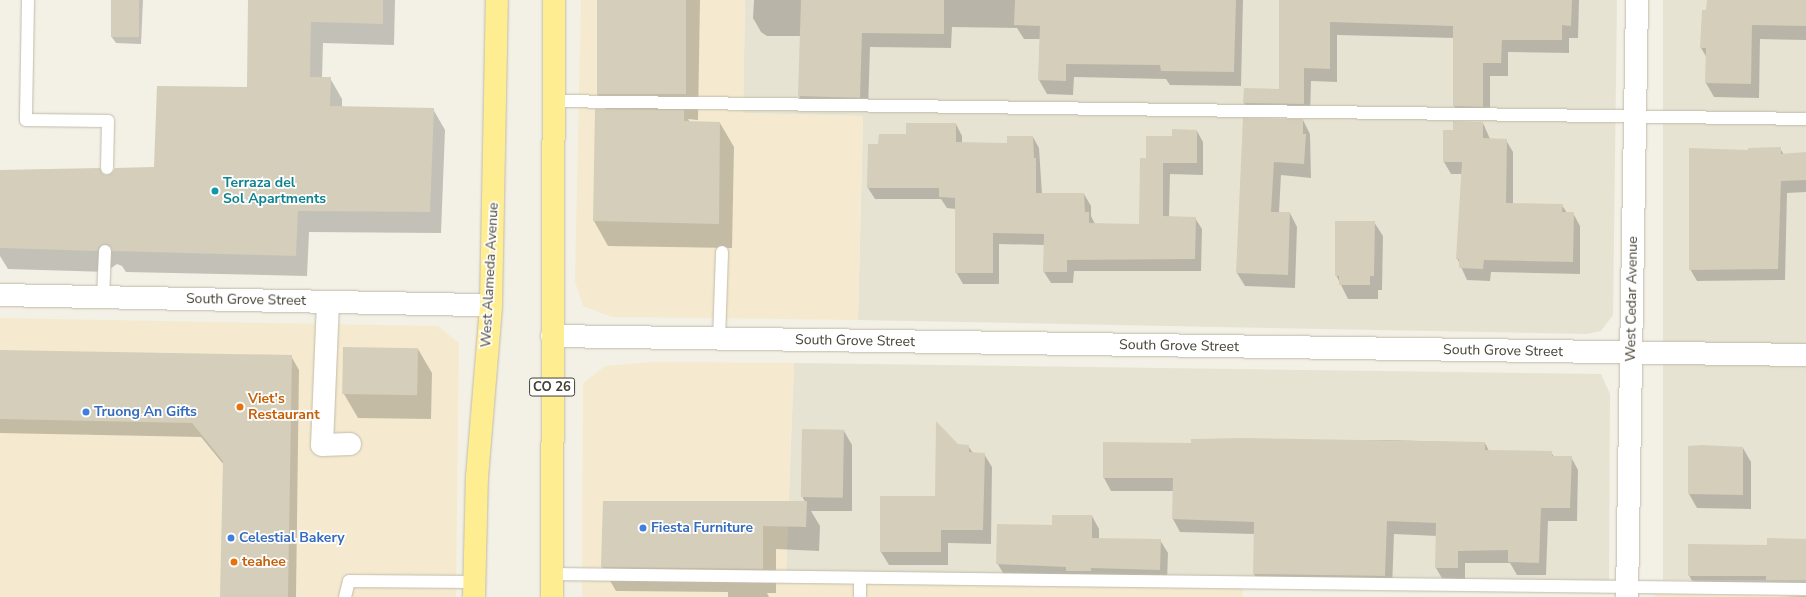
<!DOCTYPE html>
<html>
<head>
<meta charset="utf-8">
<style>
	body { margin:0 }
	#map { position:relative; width:1806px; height:597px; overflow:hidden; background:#f3f0e5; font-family:"Nunito Sans",sans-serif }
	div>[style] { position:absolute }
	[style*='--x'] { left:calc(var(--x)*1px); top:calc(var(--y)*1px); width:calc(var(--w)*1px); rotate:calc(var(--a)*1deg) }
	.residential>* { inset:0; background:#e7e3d3; transform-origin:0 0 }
	.commercial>* { inset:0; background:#f5eacf; transform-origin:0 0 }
	.shadow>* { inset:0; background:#0003 }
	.building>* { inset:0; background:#d4ceba; transform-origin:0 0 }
	.roads { filter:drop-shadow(0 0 1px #c1bcaa) drop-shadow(0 0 1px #c1bcaa) }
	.lane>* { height:12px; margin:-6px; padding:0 6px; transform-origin:6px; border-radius:6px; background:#fff }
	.street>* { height:22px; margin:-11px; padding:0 11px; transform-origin:11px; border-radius:11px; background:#fff }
	.primary>* { height:22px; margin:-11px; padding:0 11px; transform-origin:11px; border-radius:11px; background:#ffee91 }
	.dots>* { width:11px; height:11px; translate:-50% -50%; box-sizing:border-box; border:2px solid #fff; border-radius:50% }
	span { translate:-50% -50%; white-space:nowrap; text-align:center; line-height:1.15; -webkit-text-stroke:3.5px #fff; paint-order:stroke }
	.shield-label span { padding:1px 3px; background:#fff; border:1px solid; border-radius:3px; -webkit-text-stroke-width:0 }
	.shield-label { font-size:13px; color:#454134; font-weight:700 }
	.culture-label { font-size:14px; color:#0d838f; font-weight:700 }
	.left { translate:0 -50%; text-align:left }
	.street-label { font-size:14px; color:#454134 }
	.food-label { font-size:14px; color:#c56008; font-weight:700 }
	.shop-label { font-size:14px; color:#366cbe; font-weight:700 }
</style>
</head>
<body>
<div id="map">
	<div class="residential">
		<i style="clip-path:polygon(745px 0,1617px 0,1613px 315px,1601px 331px,1587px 334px,858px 320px,863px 116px,743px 113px)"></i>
		<i style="left:1663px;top:0;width:143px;height:580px"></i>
		<i style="clip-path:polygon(794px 363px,1601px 374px,1610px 394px,1609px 592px,786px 573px)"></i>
	</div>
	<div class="commercial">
		<i style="clip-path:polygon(581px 0,745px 0,743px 113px,863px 116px,858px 320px,612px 317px,583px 306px,575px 281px)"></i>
		<i style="clip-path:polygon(0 318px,438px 326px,459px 343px,456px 597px,0 597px)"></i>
		<i style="clip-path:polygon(653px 362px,794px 363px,786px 572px,1243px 586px,1243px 597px,582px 597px,583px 383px,605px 366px)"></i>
		<i style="left:1655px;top:580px;width:151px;height:17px;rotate:1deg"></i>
	</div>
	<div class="shadow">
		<i style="clip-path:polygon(112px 0,143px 0,141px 44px,116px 43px,111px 36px)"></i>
		<i style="clip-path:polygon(249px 0,395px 0,394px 45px,323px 43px,322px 78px,330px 78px,342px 99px,342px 107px,433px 109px,445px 130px,441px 233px,309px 232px,307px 276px,126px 272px,122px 266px,117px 264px,111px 268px,109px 272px,8px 269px,0 256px,0 171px,107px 177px,155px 168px,248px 88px)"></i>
		<i style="clip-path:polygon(598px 0,700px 0,698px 120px,688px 119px,690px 122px,720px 123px,734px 147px,732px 248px,608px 246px,594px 221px,596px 110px,606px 110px,597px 94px)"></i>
		<i style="clip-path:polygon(754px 0,1243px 0,1241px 86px,1170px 85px,1166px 79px,1074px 77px,1073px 95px,1047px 94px,1039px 80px,1040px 39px,1024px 39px,1017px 28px,952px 27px,951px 48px,870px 47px,868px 111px,807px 110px,799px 96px,801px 36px,767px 36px,761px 32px,753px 18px)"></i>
		<i style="clip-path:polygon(1280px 0,1579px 0,1578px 38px,1569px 38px,1569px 53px,1508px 52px,1508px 76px,1490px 76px,1490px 120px,1462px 119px,1454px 106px,1454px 38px,1337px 35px,1337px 82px,1311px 81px,1310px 117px,1252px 116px,1244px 103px,1245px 89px,1280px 90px)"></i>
		<i style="clip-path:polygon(1708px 0,1806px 0,1806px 40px,1760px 39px,1759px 98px,1714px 97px,1706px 83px,1707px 58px,1701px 48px)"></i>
		<i style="clip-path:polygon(1244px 119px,1303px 120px,1310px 134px,1311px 178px,1281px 175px,1279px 213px,1290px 213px,1297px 227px,1295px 288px,1245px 286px,1237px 273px)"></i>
		<i style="clip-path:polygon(1483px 123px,1490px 139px,1506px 140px,1513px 152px,1513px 204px,1562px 205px,1567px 213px,1573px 213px,1580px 226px,1580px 274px,1491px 272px,1490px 281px,1467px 280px,1457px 258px,1462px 174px,1451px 174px,1444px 162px,1454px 131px)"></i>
		<i style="clip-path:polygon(956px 124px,962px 136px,962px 143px,1008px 144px,1033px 137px,1039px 148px,1042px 194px,1084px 194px,1091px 206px,1091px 216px,1095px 224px,1140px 225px,1147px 159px,1173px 137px,1197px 131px,1203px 142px,1203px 175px,1170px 174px,1169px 217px,1195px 218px,1202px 229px,1201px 271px,1074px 271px,1073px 283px,1051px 283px,1044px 272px,1045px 245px,999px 244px,999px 284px,963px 284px,956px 272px,956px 209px,947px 208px,941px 199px,875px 199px,868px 188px,879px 145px,907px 135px)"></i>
		<i style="clip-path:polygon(1780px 148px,1784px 155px,1806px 153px,1806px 192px,1787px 193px,1785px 280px,1697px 281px,1690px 269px,1749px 152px)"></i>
		<i style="clip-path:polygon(1374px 222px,1383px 236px,1382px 290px,1378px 290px,1378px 299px,1348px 299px,1336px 275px)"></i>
		<i style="clip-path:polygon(418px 349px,432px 373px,431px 419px,358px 418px,344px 394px)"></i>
		<i style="clip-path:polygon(0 351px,291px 356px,299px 370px,296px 597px,221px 597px,224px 465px,201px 437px,0 433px)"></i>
		<i style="clip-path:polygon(844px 431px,852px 445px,852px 511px,811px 511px,820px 526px,819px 551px,776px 549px,776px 593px,767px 593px,769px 597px,824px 597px,728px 597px,728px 592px,616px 591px,602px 567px,805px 502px,802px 496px)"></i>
		<i style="clip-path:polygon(1386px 440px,1485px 443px,1489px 451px,1551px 452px,1554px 457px,1571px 457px,1578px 470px,1577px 521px,1548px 521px,1546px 575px,1517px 575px,1510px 563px,1465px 563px,1465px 580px,1443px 580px,1436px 568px,1437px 536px,1394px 534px,1392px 589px,1261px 587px,1254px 574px,1254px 534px,1180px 532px,1173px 519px,1173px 491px,1111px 491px,1104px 478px,1192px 444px)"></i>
		<i style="clip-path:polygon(958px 445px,968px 446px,973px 453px,984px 454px,992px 467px,991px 544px,948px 543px,948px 565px,889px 565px,881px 552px,936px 497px)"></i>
		<i style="clip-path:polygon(1743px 448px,1751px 462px,1751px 509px,1697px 508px,1689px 494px)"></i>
		<i style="clip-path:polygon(1092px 516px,1099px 529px,1099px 539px,1160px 540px,1168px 553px,1167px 582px,1005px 576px,997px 563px,1053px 526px)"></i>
		<i style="clip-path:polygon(1806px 540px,1806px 590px,1693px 583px,1689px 575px,1768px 546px)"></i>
		<i style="clip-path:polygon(1806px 596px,1806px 597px,1778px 597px)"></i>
	</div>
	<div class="building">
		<i style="left:111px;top:0;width:28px;height:37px"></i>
		<i style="clip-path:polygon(248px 0,383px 0,383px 24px,311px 22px,310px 77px,331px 77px,330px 106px,434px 108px,430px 212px,298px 211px,296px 256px,112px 251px,109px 245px,105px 244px,99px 247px,97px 251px,0 248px,0 170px,100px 168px,103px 174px,107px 175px,113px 172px,115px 168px,154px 167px,157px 86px,247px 87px)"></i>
		<i style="left:597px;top:0;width:89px;height:94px"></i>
		<i style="clip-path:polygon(801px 0,944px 0,944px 34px,862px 33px,860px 98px,798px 96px)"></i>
		<i style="clip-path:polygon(1015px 0,1236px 0,1234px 72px,1161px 71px,1160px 65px,1066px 64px,1066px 81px,1038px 80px,1040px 26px,1014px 25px)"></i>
		<i style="clip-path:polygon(1279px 0,1572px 0,1571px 26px,1562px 25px,1562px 40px,1502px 40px,1501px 63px,1483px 63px,1483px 107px,1453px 106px,1453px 26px,1330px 22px,1330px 69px,1304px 68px,1304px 104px,1243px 103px,1244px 88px,1279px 89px)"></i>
		<i style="clip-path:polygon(1707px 0,1806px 0,1806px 26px,1752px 25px,1751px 84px,1705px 83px,1706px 48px,1700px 48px,1702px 10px,1706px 10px)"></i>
		<i style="clip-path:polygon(595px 109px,684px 110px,684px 121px,720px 122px,719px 224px,593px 221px)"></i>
		<i style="clip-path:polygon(1243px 118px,1303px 119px,1303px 134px,1306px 134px,1304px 164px,1274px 162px,1271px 212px,1290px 212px,1288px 275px,1236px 273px)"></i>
		<i style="clip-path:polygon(1453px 121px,1483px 122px,1483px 138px,1507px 139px,1506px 203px,1563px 204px,1562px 212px,1574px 212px,1573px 262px,1484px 260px,1483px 269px,1459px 268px,1459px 259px,1456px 259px,1462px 162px,1443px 162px,1443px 130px,1453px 130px)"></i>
		<i style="clip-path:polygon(906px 123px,956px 123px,956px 142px,1007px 143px,1007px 136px,1033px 136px,1034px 158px,1036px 158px,1036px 193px,1084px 193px,1085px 212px,1089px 212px,1089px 223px,1139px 224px,1140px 158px,1146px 158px,1146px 136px,1172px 136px,1172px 129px,1197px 130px,1197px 163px,1163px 163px,1163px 216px,1196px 217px,1195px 259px,1067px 260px,1067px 272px,1043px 272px,1044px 234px,993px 233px,993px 273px,955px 273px,955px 198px,939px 197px,939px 188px,867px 188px,868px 144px,878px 144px,879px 134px,906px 134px)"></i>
		<i style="clip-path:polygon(1781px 147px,1781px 154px,1806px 152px,1806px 180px,1781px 181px,1778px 269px,1689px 270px,1689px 148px,1748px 150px,1748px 148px)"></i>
		<i style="clip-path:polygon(1335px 221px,1375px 221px,1374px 276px,1370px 276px,1370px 285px,1339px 285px,1339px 276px,1335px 276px)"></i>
		<i style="left:343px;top:347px;width:75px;height:47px;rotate:1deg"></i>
		<i style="clip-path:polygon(0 350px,292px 355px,288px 597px,220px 597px,223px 461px,192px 423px,0 419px)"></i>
		<i style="clip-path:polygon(936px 421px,958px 444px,969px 445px,969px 452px,985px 453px,983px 530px,941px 530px,941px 552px,880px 552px,880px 496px,935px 496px)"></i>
		<i style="left:802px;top:429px;width:42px;height:68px;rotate:1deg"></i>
		<i style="clip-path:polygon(1244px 438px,1485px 442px,1485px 450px,1552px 451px,1552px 456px,1572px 456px,1570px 508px,1541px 508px,1539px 563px,1508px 562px,1508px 550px,1458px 551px,1458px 568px,1435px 568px,1436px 523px,1387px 521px,1385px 576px,1253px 574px,1254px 522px,1172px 519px,1173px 478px,1103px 478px,1103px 442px,1191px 443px,1191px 439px)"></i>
		<i style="clip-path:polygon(1702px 445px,1743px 447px,1743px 495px,1688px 494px,1688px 446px)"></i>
		<i style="clip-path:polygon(603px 501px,807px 501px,806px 527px,763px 526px,763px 569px,601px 567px)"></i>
		<i style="clip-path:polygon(1052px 515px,1092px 515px,1092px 538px,1161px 539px,1160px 570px,1091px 568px,1091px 571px,1066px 571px,1066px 567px,996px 564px,997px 524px,1052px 525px)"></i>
		<i style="clip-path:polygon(1767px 538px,1806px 539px,1806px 580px,1766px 580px,1766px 576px,1688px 576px,1688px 544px,1767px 545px)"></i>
	</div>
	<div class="roads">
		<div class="lane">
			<i style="--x:28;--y:0;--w:120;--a:91"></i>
			<i style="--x:26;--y:120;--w:82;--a:0.7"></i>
			<i style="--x:108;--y:121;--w:47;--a:91.2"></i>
			<i style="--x:553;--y:101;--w:1253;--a:0.82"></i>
			<i style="--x:103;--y:297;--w:46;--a:-87.5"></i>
			<i style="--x:719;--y:339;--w:87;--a:-88"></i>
			<i style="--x:552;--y:574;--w:1254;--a:0.69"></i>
			<i style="--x:860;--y:579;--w:18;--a:90"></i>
			<i style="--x:345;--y:597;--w:16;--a:-76"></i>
			<i style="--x:349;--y:581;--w:125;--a:0.5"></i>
		</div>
		<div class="street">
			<i style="--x:0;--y:295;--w:491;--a:1.2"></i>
			<i style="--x:328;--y:302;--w:143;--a:92.4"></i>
			<i style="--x:322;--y:445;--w:28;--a:-2"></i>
			<i style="--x:552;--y:336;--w:1254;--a:0.87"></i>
			<i style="--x:1627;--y:597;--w:597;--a:-89.04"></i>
		</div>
		<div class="primary">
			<i style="--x:474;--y:597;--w:120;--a:-88.6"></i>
			<i style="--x:477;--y:477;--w:173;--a:-85.3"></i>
			<i style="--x:491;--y:305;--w:305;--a:-88.9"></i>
			<i style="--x:552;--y:597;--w:597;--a:-89.81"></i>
		</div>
	</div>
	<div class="dots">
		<i style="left:215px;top:191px;background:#0f9aa8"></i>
		<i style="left:240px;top:407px;background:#e8710a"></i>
		<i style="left:86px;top:412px;background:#3f7fe0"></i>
		<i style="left:643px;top:528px;background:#3f7fe0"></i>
		<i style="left:231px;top:538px;background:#3f7fe0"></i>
		<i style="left:234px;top:562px;background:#e8710a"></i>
	</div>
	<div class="shield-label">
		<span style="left:552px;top:387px">CO 26</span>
	</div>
	<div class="culture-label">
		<span class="left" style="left:223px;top:191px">Terraza del<br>Sol Apartments</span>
	</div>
	<div class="street-label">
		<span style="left:490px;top:275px;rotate:-87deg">West Alameda Avenue</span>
		<span style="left:1632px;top:299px;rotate:-89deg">West Cedar Avenue</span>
		<span style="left:246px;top:300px;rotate:1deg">South Grove Street</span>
		<span style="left:855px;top:341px;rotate:1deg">South Grove Street</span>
		<span style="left:1179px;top:346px;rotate:1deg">South Grove Street</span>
		<span style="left:1503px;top:351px;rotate:1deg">South Grove Street</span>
	</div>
	<div class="food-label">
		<span class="left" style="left:248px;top:407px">Viet's<br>Restaurant</span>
		<span class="left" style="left:242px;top:562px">teahee</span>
	</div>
	<div class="shop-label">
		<span class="left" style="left:94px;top:412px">Truong An Gifts</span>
		<span class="left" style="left:651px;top:528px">Fiesta Furniture</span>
		<span class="left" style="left:239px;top:538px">Celestial Bakery</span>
	</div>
</div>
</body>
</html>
